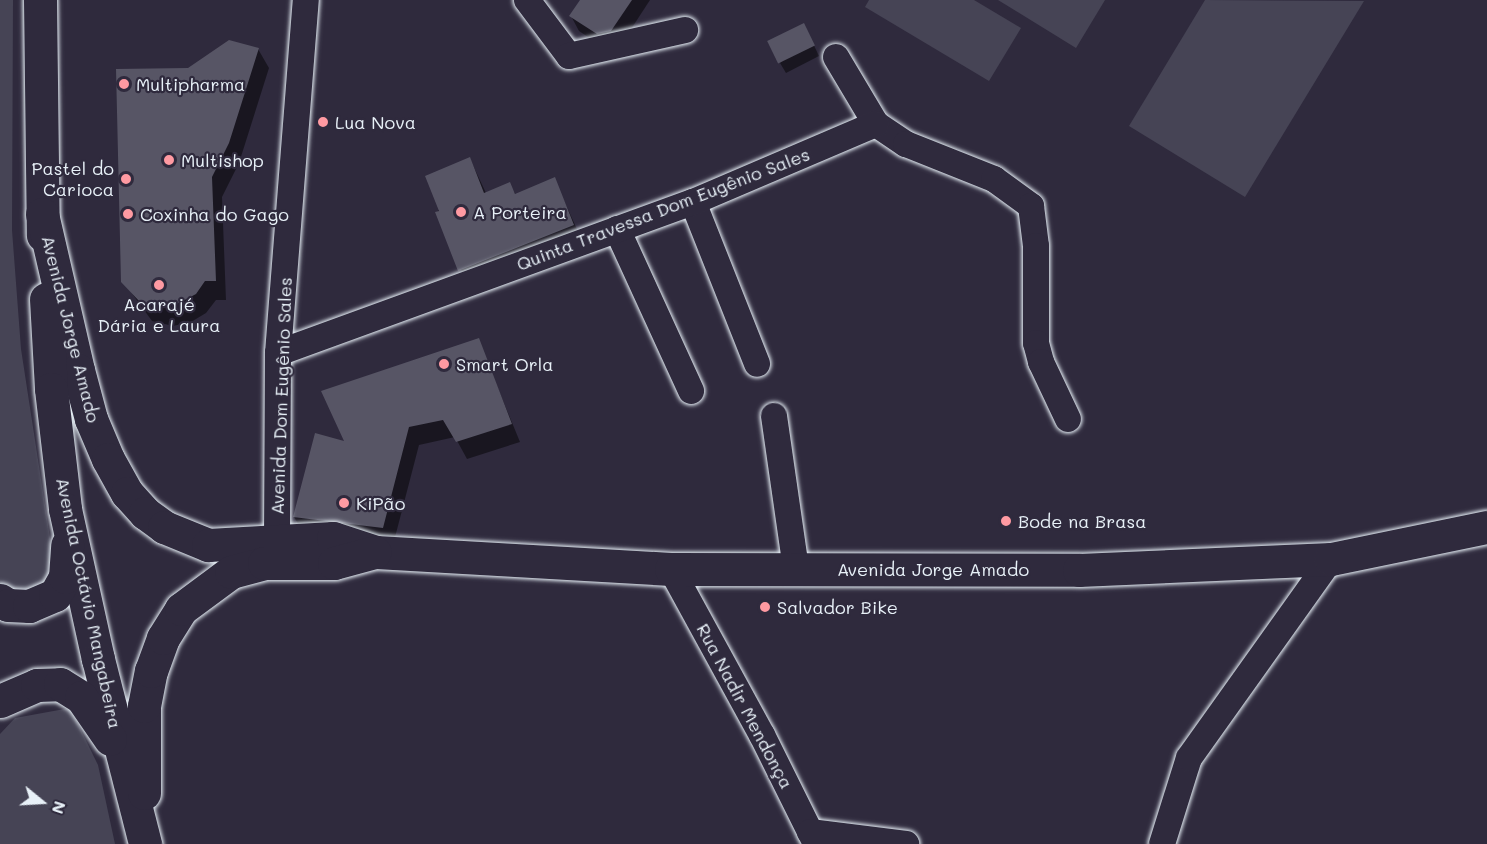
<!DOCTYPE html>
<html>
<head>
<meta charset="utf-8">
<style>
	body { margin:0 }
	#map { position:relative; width:1487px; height:844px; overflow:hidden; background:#2f2a3d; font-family:Mali,sans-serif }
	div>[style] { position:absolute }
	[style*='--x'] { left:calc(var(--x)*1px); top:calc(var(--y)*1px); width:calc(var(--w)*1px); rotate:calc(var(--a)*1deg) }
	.green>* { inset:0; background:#464455 }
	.shadow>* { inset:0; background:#0007 }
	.building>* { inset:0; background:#575565; transform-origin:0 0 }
	.roads { filter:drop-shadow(0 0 2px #e8f1f8) drop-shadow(0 0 2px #e8f1f8) }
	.minor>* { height:26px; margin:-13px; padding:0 13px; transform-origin:13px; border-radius:13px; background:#2f2a3d }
	.major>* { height:33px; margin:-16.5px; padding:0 16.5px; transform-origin:16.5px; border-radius:16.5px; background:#2f2a3d }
	.dots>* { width:16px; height:16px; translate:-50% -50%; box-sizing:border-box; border:3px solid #2f2a3d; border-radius:50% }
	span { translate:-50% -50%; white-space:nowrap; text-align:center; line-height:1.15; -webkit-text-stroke:4.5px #2f2a3d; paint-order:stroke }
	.poi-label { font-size:18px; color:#e8f1f8 }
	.left { translate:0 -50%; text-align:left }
	.right { translate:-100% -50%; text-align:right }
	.street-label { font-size:18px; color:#e8f1f8 }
	.north { position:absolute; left:12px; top:772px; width:60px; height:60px; -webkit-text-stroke:4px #2f2a3d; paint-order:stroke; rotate:108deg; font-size:16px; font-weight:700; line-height:24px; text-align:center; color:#e8f1f8 }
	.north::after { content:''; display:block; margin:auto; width:21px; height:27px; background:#e8f1f8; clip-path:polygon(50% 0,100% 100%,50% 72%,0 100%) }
</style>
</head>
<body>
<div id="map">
	<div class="green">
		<i style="clip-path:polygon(0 0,13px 0,12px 230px,21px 349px,52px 551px,47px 580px,29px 595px,10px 593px,0 582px)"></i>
		<i style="clip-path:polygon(869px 0,974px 0,1021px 28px,989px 81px,865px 7px)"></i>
		<i style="clip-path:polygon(998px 0,1105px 0,1076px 48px)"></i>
		<i style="clip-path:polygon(1205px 0,1364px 1px,1245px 197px,1129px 126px)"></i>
		<i style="clip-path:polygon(70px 708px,98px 765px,115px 844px,0 844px,0 734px,15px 718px)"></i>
	</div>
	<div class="shadow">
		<i style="clip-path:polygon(581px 0,650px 0,620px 46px,606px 49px,579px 31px,571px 16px)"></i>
		<i style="clip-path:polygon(809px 35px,819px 56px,786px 73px,780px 63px)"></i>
		<i style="clip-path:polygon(258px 49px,269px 68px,239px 163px,222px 197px,226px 300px,216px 300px,206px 313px,191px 322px,173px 326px,152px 321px,123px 281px,189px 69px)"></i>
		<i style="clip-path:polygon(470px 159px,486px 193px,509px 184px,516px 195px,554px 179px,582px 240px,468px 286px,437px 213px)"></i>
		<i style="clip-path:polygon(478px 340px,520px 442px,467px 459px,455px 437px,419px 445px,393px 545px,304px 534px,294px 517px,347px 443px)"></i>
	</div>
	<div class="building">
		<i style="clip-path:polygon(580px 0,632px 0,611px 31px,597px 34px,569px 16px)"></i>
		<i style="left:804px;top:23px;width:25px;height:41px;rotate:64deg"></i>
		<i style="clip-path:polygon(229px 40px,259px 48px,229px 143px,212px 177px,216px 281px,205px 281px,196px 294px,179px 303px,162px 307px,140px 302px,121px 282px,116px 69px,188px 68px)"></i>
		<i style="clip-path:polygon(470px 157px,484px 193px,510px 182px,515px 194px,555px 177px,574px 225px,458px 271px,435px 212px,439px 211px,425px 176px)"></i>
		<i style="clip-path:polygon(479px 338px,512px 424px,456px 442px,443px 420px,409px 427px,383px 528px,293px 517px,315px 433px,344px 441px,321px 391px)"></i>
	</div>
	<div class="roads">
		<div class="minor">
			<i style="--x:527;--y:0;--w:70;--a:53.1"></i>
			<i style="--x:569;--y:56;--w:119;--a:-12.6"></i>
			<i style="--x:836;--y:57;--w:78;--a:59.2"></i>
			<i style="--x:876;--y:124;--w:36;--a:34"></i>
			<i style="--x:906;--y:144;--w:95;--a:21.7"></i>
			<i style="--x:994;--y:179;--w:46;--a:36.1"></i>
			<i style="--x:1031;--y:206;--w:40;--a:82.9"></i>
			<i style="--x:1036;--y:246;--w:97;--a:90"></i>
			<i style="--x:1036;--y:343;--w:20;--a:75"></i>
			<i style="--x:1041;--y:362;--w:63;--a:64.7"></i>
			<i style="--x:693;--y:202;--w:174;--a:68.4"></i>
			<i style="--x:617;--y:229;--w:178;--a:65.4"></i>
			<i style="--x:278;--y:353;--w:442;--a:-20"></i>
			<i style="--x:693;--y:202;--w:199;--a:-23.1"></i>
			<i style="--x:774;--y:416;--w:155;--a:81.8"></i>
			<i style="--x:277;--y:540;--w:187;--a:-89.7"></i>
			<i style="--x:278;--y:353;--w:354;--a:-85.5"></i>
			<i style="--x:671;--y:569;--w:189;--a:61.3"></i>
			<i style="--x:762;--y:735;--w:122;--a:63.6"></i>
			<i style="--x:810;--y:832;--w:97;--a:7.1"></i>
			<i style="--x:1162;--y:844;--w:90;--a:-72.6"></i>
			<i style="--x:1189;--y:758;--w:244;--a:-54.5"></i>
		</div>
		<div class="major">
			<i style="--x:40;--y:0;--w:235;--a:89.3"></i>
			<i style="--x:42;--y:214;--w:160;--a:77"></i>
			<i style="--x:78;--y:370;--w:51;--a:75.1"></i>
			<i style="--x:91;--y:419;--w:43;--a:67"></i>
			<i style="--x:108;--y:459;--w:39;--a:61"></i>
			<i style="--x:127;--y:493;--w:27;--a:48"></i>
			<i style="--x:145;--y:513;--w:24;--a:36"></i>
			<i style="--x:164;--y:527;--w:48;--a:22.2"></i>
			<i style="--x:208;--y:545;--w:125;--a:-3.2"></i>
			<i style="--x:333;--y:538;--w:45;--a:18"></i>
			<i style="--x:376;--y:552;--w:295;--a:3.3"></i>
			<i style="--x:671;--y:569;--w:408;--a:0.1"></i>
			<i style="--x:1079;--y:570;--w:252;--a:-2.5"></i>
			<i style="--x:1331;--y:559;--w:159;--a:-11.6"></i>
			<i style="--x:46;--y:299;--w:90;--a:86.8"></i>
			<i style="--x:51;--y:389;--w:121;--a:83.3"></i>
			<i style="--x:65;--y:509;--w:154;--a:77.6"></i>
			<i style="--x:98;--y:659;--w:191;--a:75.7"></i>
			<i style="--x:0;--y:600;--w:9;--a:32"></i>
			<i style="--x:8;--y:605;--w:21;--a:3"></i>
			<i style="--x:29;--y:606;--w:28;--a:-23"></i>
			<i style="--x:55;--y:595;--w:21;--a:-61"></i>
			<i style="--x:65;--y:577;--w:32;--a:-86"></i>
			<i style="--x:0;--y:701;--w:40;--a:-23.4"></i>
			<i style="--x:37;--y:685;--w:23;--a:-2"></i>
			<i style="--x:60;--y:684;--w:25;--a:32"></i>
			<i style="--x:81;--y:697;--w:51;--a:55.4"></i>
			<i style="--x:144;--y:793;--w:87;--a:-90"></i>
			<i style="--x:144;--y:706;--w:36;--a:-79"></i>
			<i style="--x:151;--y:671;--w:35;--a:-70"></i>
			<i style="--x:163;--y:638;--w:34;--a:-58"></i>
			<i style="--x:181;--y:609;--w:62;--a:-36.5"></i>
			<i style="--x:231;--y:572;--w:34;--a:-15"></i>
			<i style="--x:264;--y:563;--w:70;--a:0"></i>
			<i style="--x:334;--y:563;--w:42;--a:-15"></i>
		</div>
	</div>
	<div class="dots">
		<i style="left:124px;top:84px;background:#ff9aa2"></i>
		<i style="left:323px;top:122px;background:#ff9aa2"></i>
		<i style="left:169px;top:160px;background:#ff9aa2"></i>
		<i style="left:126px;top:179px;background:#ff9aa2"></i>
		<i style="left:461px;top:212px;background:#ff9aa2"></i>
		<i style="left:128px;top:214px;background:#ff9aa2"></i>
		<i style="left:159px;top:285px;background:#ff9aa2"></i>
		<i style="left:444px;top:364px;background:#ff9aa2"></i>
		<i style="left:344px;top:503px;background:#ff9aa2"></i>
		<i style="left:1006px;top:521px;background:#ff9aa2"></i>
		<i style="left:765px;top:607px;background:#ff9aa2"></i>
	</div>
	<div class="poi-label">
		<span class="left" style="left:136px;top:84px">Multipharma</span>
		<span class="left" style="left:335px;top:122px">Lua Nova</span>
		<span class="left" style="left:181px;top:160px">Multishop</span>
		<span class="right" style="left:114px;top:179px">Pastel do<br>Carioca</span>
		<span class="left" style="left:473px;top:212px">A Porteira</span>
		<span class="left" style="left:140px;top:214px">Coxinha do Gago</span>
		<span style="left:159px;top:315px">Acarajé<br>Dária e Laura</span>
		<span class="left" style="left:456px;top:364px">Smart Orla</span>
		<span class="left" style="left:356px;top:503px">KiPão</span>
		<span class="left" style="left:1018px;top:521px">Bode na Brasa</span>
		<span class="left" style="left:777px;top:607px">Salvador Bike</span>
	</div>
	<div class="street-label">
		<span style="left:663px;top:209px;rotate:-21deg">Quinta Travessa Dom Eugênio Sales</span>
		<span style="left:71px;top:329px;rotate:76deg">Avenida Jorge Amado</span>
		<span style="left:281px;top:396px;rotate:-88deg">Avenida Dom Eugênio Sales</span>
		<span style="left:933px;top:569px">Avenida Jorge Amado</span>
		<span style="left:89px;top:603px;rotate:78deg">Avenida Octávio Mangabeira</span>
		<span style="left:745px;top:706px;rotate:62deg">Rua Nadir Mendonça</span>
	</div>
	<div class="north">N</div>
</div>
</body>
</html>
